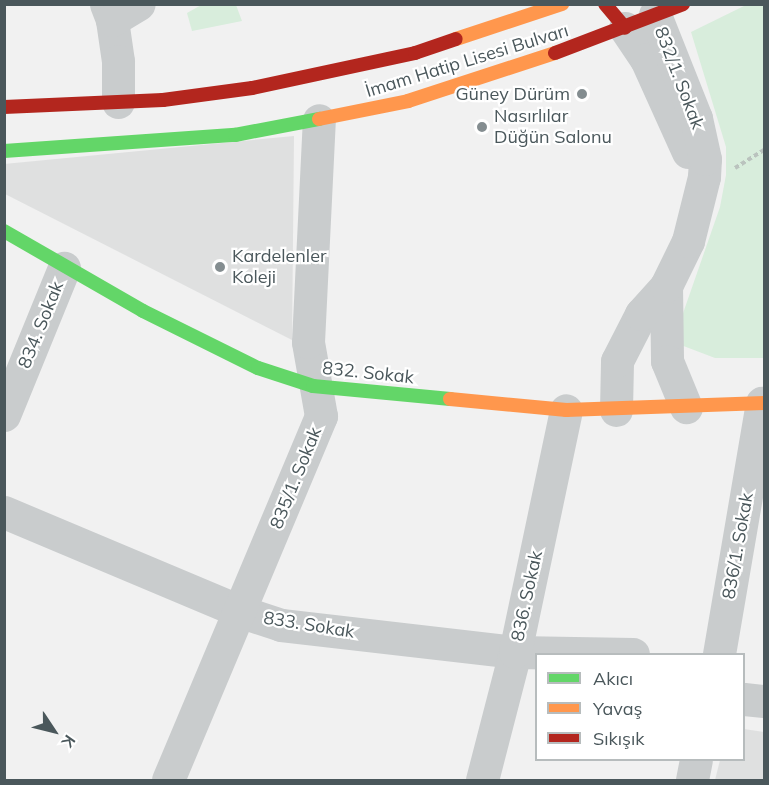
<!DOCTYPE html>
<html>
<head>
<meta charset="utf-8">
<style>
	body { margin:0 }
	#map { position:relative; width:769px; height:785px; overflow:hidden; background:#f1f1f1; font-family:Mulish,sans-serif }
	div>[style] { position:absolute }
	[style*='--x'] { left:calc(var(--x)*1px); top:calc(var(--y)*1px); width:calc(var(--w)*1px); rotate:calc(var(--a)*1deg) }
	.education>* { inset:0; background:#dfe0e0 }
	.green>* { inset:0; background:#d8eddc }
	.path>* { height:4px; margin-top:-2px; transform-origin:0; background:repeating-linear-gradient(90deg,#bac3be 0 4.5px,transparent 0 7.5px) }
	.street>* { height:33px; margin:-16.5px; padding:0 16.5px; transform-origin:16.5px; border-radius:16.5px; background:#c9cccd }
	.fast>* { height:14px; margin:-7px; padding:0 7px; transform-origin:7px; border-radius:7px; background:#63d668 }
	.slow>* { height:14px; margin:-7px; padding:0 7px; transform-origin:7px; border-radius:7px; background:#ff974d }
	.jam>* { height:14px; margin:-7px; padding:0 7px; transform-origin:7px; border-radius:7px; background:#b3261e }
	.dots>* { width:16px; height:16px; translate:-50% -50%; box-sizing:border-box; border:3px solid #fff; border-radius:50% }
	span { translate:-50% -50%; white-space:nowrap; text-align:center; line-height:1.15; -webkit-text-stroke:4.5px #fff; paint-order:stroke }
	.street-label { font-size:18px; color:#4a575b }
	.poi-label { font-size:18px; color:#4a575b }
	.right { translate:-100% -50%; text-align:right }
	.left { translate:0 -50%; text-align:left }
	.frame { position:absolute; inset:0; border:6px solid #4a575b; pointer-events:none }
	.legend { position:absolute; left:535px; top:653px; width:210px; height:108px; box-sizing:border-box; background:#fff; border:2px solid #b7bcbd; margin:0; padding:8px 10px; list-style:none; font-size:18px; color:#4a575b }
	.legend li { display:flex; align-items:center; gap:12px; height:30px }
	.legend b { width:30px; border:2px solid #b7bcbd }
	.north { position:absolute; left:24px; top:701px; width:60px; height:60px; -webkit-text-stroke:4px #fff; paint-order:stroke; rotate:125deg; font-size:16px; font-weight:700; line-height:24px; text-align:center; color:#4a575b }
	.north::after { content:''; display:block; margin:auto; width:21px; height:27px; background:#4a575b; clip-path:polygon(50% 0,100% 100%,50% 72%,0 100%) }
</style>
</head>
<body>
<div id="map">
	<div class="education">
		<i style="clip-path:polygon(294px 136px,292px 340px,5px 194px,4px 164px)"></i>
		<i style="clip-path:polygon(744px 729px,764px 732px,764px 780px,715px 780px,720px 760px,744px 760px)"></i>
	</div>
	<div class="green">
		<i style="clip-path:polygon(203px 4px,236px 5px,242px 21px,192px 31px,187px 13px)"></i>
		<i style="clip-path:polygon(746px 5px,764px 5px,764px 358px,715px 358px,673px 342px,720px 207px,726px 175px,726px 147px,691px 32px)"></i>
	</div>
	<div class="path">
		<i style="--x:735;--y:168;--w:34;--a:-32"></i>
	</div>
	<div class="street">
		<i style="--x:106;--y:4;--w:17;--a:69"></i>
		<i style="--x:112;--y:20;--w:41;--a:81.7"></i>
		<i style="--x:118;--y:61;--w:41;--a:90"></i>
		<i style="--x:112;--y:20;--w:31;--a:-31"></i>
		<i style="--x:625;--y:28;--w:37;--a:56"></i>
		<i style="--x:646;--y:59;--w:102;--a:65.7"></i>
		<i style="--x:666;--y:286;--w:75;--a:89.2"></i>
		<i style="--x:667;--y:361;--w:50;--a:67.6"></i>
		<i style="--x:616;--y:410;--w:49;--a:-88.8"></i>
		<i style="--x:617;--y:361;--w:53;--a:-62.9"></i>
		<i style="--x:641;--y:314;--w:38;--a:-48"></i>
		<i style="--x:666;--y:286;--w:50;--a:-63.9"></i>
		<i style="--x:688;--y:241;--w:66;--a:-76"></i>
		<i style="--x:704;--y:177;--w:18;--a:-87"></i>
		<i style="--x:705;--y:159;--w:42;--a:-102.4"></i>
		<i style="--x:696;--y:118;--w:111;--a:-111.7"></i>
		<i style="--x:4;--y:415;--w:159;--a:-67.8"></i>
		<i style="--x:4;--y:512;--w:258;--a:22.8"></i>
		<i style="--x:242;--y:612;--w:41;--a:18.4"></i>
		<i style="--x:281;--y:625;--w:236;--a:6.6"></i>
		<i style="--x:515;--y:652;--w:118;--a:1"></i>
		<i style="--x:719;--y:654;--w:255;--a:-80.3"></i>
		<i style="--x:744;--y:699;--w:20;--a:6"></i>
		<i style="--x:168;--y:780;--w:395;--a:-67.2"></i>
		<i style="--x:321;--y:416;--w:75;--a:-100"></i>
		<i style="--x:308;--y:342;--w:222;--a:-87.2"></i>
		<i style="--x:482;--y:780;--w:132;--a:-75.5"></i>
		<i style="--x:515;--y:652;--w:247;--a:-78.1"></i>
		<i style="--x:692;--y:780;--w:20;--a:-79"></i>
	</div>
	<div class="fast">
		<i style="--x:4;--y:151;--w:232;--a:-4"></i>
		<i style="--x:235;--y:135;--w:86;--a:-10.8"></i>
		<i style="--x:4;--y:231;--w:160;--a:29.9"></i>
		<i style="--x:143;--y:311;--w:128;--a:26.4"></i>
		<i style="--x:258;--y:368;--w:58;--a:18.1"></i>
		<i style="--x:313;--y:386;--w:138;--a:5.4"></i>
	</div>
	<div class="slow">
		<i style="--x:456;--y:39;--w:112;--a:-18.3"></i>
		<i style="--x:319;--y:119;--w:91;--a:-11.4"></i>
		<i style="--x:408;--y:101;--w:155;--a:-18.1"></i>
		<i style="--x:450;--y:399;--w:117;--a:5.4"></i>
		<i style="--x:566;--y:410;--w:198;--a:-2"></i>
	</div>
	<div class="jam">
		<i style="--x:605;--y:4;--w:31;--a:50"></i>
		<i style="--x:555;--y:53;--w:137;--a:-20.9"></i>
		<i style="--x:4;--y:107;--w:159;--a:-2.5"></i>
		<i style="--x:163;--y:100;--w:90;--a:-7.7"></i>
		<i style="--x:252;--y:88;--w:167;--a:-12.1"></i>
		<i style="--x:415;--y:53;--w:43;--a:-18.9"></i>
	</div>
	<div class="dots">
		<i style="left:582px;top:94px;background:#848d90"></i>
		<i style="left:482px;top:127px;background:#848d90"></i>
		<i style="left:220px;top:267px;background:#848d90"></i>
	</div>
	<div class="street-label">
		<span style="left:467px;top:61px;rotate:-17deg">İmam Hatip Lisesi Bulvarı</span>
		<span style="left:679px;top:78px;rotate:69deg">832/1. Sokak</span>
		<span style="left:41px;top:325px;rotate:-68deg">834. Sokak</span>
		<span style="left:368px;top:373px;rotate:6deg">832. Sokak</span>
		<span style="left:296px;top:478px;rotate:-68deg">835/1. Sokak</span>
		<span style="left:738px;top:546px;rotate:-80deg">836/1. Sokak</span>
		<span style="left:527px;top:596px;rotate:-78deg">836. Sokak</span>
		<span style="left:309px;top:625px;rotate:9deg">833. Sokak</span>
	</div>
	<div class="poi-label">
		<span class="right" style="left:570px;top:94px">Güney Dürüm</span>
		<span class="left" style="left:494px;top:127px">Nasırlılar<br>Düğün Salonu</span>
		<span class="left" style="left:232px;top:267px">Kardelenler<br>Koleji</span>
	</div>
	<div class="frame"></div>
	<ul class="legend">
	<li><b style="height:8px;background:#63d668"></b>Akıcı</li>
	<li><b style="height:8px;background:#ff974d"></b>Yavaş</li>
	<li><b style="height:8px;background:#b3261e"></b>Sıkışık</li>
	</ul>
	<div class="north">K</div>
</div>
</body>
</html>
